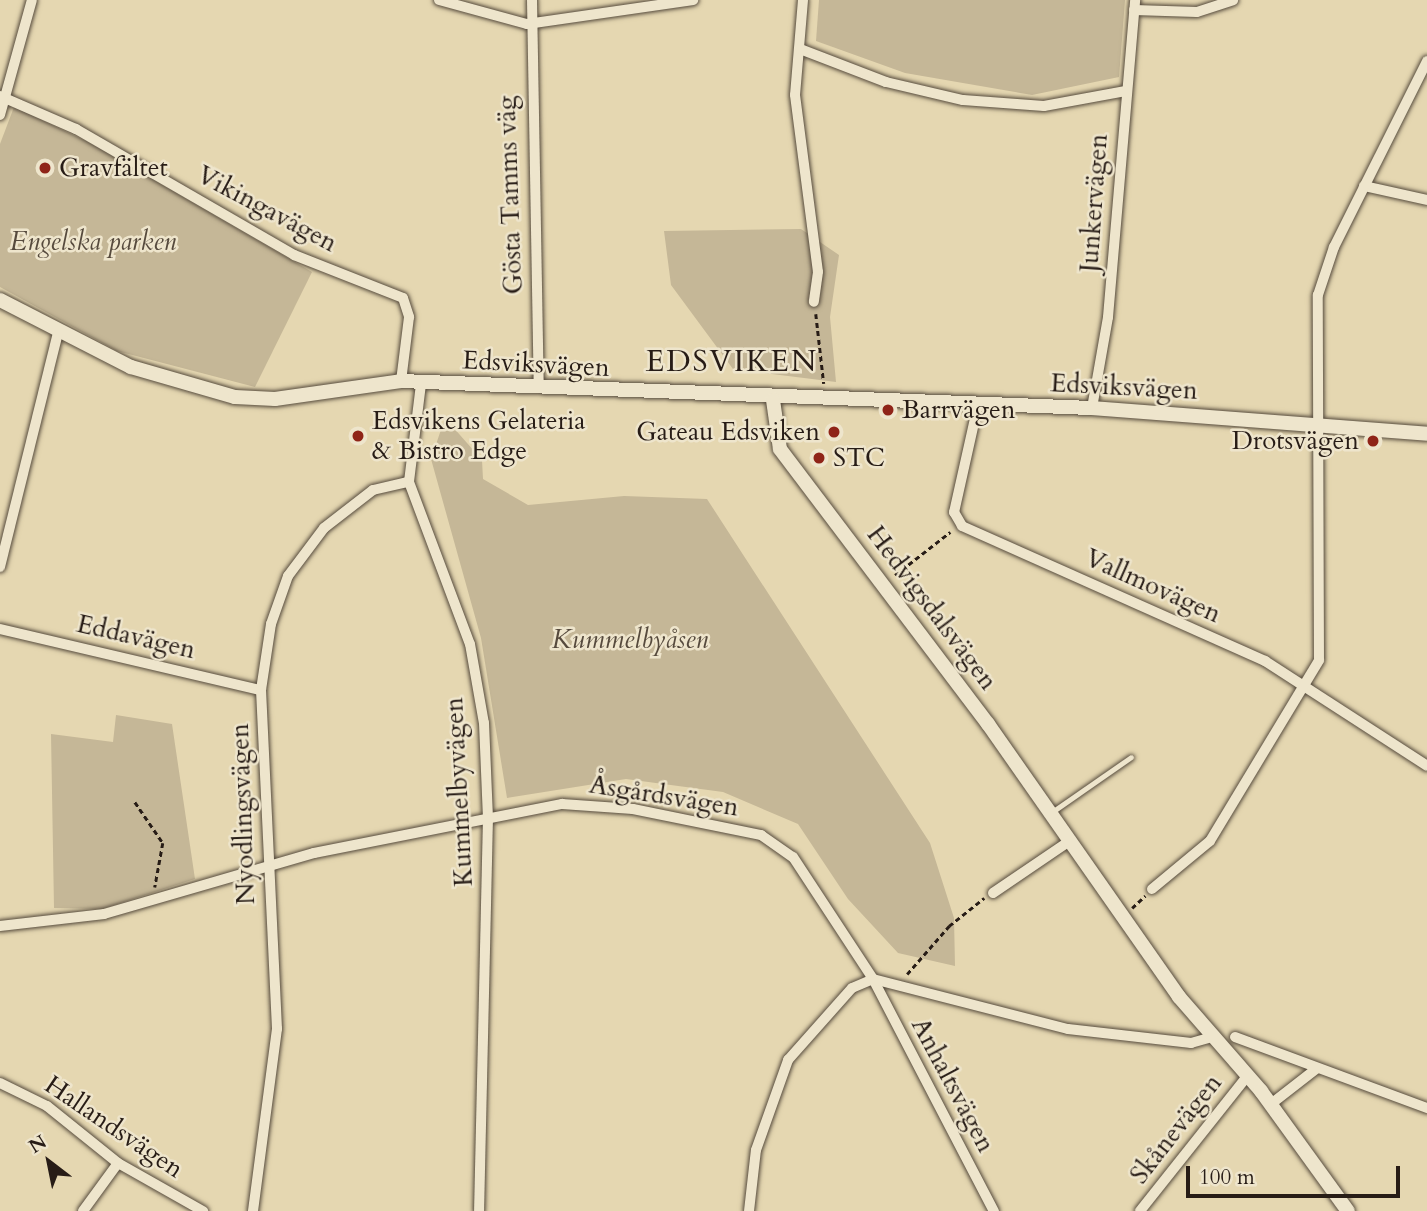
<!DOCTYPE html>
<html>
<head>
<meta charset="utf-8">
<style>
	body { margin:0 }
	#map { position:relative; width:1427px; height:1211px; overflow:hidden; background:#e5d7b1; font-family:Cardo,serif }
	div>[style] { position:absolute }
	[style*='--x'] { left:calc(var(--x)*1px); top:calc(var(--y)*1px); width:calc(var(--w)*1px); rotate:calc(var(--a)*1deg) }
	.green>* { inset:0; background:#c5b797 }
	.path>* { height:2.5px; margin-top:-1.25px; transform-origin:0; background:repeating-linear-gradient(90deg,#271c16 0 5px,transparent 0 8.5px) }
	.roads { filter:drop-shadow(0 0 2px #564b3d) drop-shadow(0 0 2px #564b3d) }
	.service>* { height:5px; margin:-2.5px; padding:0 2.5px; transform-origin:2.5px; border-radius:2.5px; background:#eee5cc }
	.minor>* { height:10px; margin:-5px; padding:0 5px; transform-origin:5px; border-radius:5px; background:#eee5cc }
	.tertiary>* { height:14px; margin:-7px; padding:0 7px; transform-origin:7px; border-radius:7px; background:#eee5cc }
	.dots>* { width:19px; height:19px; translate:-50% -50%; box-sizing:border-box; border:4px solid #eee5cc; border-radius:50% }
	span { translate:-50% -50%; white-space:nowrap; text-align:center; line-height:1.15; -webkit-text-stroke:5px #eee5cc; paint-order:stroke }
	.poi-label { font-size:26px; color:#271c16 }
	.left { translate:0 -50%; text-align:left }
	.right { translate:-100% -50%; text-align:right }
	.street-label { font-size:26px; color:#271c16 }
	.park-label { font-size:26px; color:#564a3d; font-style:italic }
	.quarter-label { font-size:30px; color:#271c16; letter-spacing:2px }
	.north { position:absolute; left:14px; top:1127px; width:70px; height:70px; -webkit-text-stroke:5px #eee5cc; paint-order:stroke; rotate:328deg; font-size:19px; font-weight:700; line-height:28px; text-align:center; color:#271c16 }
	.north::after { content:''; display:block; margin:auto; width:24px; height:32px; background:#271c16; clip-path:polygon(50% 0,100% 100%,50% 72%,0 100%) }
	.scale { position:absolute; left:1186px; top:1166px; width:214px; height:32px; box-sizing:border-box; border:4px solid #271c16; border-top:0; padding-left:9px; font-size:21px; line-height:24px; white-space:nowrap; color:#271c16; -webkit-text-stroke:5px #eee5cc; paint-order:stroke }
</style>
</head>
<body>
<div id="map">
	<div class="green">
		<i style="clip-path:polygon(819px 0,1125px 0,1119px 77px,1032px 95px,905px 73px,816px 41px)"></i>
		<i style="clip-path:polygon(14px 107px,90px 143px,312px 272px,255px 387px,117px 351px,0 287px,0 144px)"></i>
		<i style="clip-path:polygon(801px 229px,839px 255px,830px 317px,836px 382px,733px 369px,671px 285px,664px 231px)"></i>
		<i style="clip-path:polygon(445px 418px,482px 460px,483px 479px,528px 505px,624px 496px,707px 499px,930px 843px,954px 918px,955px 966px,898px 953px,848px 899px,798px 824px,723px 792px,626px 779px,507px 798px,481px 638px,431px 459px)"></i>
		<i style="clip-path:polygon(116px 715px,172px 724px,195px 879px,102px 909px,54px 908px,51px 734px,113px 742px)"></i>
	</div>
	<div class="path">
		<i style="--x:816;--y:314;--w:70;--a:83.5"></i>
		<i style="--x:895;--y:575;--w:70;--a:-38"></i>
		<i style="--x:135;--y:802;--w:50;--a:55.7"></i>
		<i style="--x:163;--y:843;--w:45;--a:100.3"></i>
		<i style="--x:1132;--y:908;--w:18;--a:-43"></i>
		<i style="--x:907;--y:974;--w:64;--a:-48.8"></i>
		<i style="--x:949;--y:926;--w:45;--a:-38.7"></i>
	</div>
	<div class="roads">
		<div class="service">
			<i style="--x:1052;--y:812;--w:96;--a:-34.8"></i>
		</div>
		<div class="minor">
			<i style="--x:439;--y:0;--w:91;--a:15.3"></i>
			<i style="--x:527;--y:24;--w:168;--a:-8.2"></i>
			<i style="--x:532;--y:0;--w:388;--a:89"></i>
			<i style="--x:803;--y:0;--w:95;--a:94.8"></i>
			<i style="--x:795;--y:95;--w:178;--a:82.6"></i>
			<i style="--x:818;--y:272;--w:30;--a:98"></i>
			<i style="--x:1134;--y:10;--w:63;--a:1.8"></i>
			<i style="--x:1197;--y:12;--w:38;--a:-18"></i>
			<i style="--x:800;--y:49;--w:92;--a:21"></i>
			<i style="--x:886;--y:82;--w:79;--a:13.2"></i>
			<i style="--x:963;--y:100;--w:81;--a:4.2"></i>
			<i style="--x:1044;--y:106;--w:83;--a:-10.4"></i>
			<i style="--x:0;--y:96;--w:83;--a:23.5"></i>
			<i style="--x:76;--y:129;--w:252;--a:30"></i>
			<i style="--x:294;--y:255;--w:117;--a:21.5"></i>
			<i style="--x:403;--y:298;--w:20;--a:72"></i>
			<i style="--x:409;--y:317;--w:64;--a:97.1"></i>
			<i style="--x:0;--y:115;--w:119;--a:-74.5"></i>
			<i style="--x:1364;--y:186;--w:65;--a:12.5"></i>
			<i style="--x:421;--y:384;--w:99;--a:97"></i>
			<i style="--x:409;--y:482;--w:173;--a:69.4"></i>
			<i style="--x:470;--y:644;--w:80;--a:80"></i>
			<i style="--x:484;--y:723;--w:94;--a:87.6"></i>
			<i style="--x:488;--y:817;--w:394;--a:91.3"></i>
			<i style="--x:978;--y:405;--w:110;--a:102.6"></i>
			<i style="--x:954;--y:512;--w:16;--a:60"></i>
			<i style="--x:962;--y:526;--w:332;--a:24"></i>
			<i style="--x:1265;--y:661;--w:193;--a:32.9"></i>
			<i style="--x:1092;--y:408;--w:92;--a:-80"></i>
			<i style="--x:1108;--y:317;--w:318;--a:-85.1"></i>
			<i style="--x:0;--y:567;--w:242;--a:-76.1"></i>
			<i style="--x:0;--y:629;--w:268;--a:13.2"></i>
			<i style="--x:1152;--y:889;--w:75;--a:-39.6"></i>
			<i style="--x:1210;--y:841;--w:211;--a:-58.9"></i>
			<i style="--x:1319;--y:660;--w:365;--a:-90.2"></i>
			<i style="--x:1318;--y:295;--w:51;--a:-71.6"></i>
			<i style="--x:1334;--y:247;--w:208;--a:-63.4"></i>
			<i style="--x:993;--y:893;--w:91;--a:-34.2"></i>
			<i style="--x:0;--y:926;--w:105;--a:-6.6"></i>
			<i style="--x:104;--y:914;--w:219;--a:-16.2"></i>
			<i style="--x:314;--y:853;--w:253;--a:-11.2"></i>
			<i style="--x:562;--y:804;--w:71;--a:4"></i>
			<i style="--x:633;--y:809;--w:131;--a:11.5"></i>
			<i style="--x:761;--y:835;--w:39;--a:35"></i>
			<i style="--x:793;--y:857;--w:146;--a:56.7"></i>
			<i style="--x:873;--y:979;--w:262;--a:62.5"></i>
			<i style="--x:873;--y:979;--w:201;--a:14.4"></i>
			<i style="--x:1068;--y:1029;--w:124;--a:6.5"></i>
			<i style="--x:1191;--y:1043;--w:22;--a:-16"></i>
			<i style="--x:1235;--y:1037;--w:205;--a:20.3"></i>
			<i style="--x:0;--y:1083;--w:52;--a:26.1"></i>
			<i style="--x:47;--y:1106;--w:91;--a:38.8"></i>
			<i style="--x:118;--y:1163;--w:98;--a:29.5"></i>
			<i style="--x:1271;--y:1104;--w:57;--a:-37.9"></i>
			<i style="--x:83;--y:1211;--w:59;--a:-53.9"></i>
			<i style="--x:253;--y:1211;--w:184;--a:-82.5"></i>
			<i style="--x:277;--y:1029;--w:339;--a:-92.7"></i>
			<i style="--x:261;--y:690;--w:67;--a:-81.4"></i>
			<i style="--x:271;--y:624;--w:51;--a:-70.5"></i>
			<i style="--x:288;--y:576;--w:60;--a:-53.1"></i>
			<i style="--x:324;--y:528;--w:62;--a:-37.8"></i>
			<i style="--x:373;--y:490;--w:37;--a:-13"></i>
			<i style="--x:749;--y:1211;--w:61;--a:-83.5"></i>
			<i style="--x:756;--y:1150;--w:96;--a:-70.4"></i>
			<i style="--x:788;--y:1060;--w:96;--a:-48.4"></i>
			<i style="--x:852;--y:988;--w:23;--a:-23"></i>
			<i style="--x:1140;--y:1211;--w:174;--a:-51.5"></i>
		</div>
		<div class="tertiary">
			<i style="--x:0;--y:300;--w:147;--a:27.1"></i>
			<i style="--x:131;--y:367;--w:108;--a:16.1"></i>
			<i style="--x:235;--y:397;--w:40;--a:2.9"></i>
			<i style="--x:275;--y:399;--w:127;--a:-8.1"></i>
			<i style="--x:401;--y:381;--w:692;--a:2.24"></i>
			<i style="--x:1092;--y:408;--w:336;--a:4.4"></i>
			<i style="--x:773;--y:400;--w:49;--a:81.9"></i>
			<i style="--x:780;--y:449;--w:345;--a:52.9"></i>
			<i style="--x:988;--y:724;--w:333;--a:55"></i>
			<i style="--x:1179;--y:997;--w:125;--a:48.9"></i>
			<i style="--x:1261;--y:1091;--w:148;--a:54.1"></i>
		</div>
	</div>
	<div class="dots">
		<i style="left:45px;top:168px;background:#8f2418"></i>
		<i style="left:888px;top:410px;background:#8f2418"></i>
		<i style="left:834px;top:432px;background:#8f2418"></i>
		<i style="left:358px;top:436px;background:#8f2418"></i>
		<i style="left:1373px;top:441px;background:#8f2418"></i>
		<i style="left:819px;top:458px;background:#8f2418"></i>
	</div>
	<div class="poi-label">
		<span class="left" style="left:59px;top:168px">Gravfältet</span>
		<span class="left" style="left:902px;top:410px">Barrvägen</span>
		<span class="left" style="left:372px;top:436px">Edsvikens Gelateria<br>&amp; Bistro Edge</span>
		<span class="right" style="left:820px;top:432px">Gateau Edsviken</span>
		<span class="right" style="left:1359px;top:441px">Drotsvägen</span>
		<span class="left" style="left:833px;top:458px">STC</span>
	</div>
	<div class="street-label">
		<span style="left:510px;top:195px;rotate:-92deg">Gösta Tamms väg</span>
		<span style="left:1094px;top:203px;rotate:-86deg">Junkervägen</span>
		<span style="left:267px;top:209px;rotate:28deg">Vikingavägen</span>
		<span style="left:536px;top:364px;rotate:3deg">Edsviksvägen</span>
		<span style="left:1124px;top:387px;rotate:3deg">Edsviksvägen</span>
		<span style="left:1153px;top:586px;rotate:24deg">Vallmovägen</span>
		<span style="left:932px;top:608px;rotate:53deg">Hedvigsdalsvägen</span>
		<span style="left:136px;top:637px;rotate:13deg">Eddavägen</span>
		<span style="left:459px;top:792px;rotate:-93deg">Kummelbyvägen</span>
		<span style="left:664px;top:796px;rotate:9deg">Åsgårdsvägen</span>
		<span style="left:243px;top:814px;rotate:-92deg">Nyodlingsvägen</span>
		<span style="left:953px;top:1085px;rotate:62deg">Anhaltsvägen</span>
		<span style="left:114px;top:1127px;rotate:34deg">Hallandsvägen</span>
		<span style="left:1176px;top:1129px;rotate:-52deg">Skånevägen</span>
	</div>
	<div class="park-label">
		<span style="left:93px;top:242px">Engelska parken</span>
		<span style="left:630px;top:640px">Kummelbyåsen</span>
	</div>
	<div class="quarter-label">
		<span style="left:732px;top:362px">EDSVIKEN</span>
	</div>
	<div class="north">N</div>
	<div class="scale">100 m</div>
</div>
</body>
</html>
